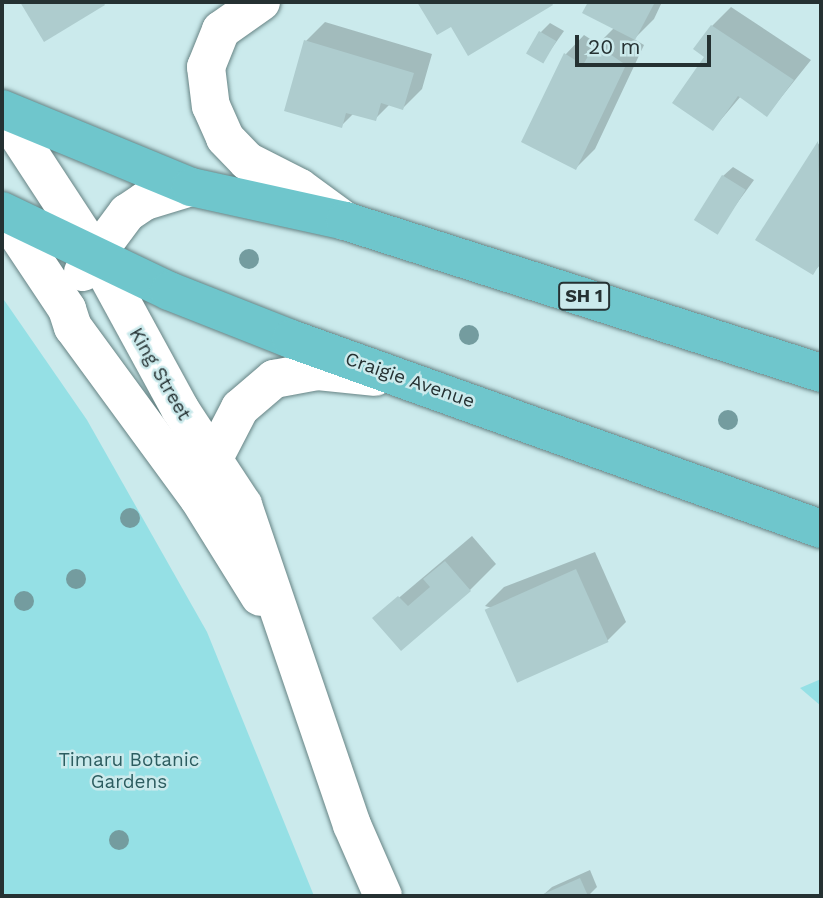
<!DOCTYPE html>
<html>
<head>
<meta charset="utf-8">
<style>
	body { margin:0 }
	#map { position:relative; width:823px; height:898px; overflow:hidden; background:#cbeaec; font-family:"Work Sans",sans-serif }
	div>[style] { position:absolute }
	[style*='--x'] { left:calc(var(--x)*1px); top:calc(var(--y)*1px); width:calc(var(--w)*1px); rotate:calc(var(--a)*1deg) }
	.green>* { inset:0; background:#95e0e5 }
	.shadow>* { inset:0; background:#0003 }
	.building>* { inset:0; background:#aeccce; transform-origin:0 0 }
	.roads { filter:drop-shadow(0 0 2px #668384) drop-shadow(0 0 2px #668384) }
	.minor>* { height:38px; margin:-19px; padding:0 19px; transform-origin:19px; border-radius:19px; background:#fff }
	.secondary>* { height:38px; margin:-19px; padding:0 19px; transform-origin:19px; border-radius:19px; background:#fff }
	.trunk>* { height:38px; margin:-19px; padding:0 19px; transform-origin:19px; border-radius:19px; background:#6fc6cc }
	.trees>* { width:20px; height:20px; margin:-10px; border-radius:50%; background:#749c9f }
	span { translate:-50% -50%; white-space:nowrap; text-align:center; line-height:1.15; -webkit-text-stroke:5px #cbeaec; paint-order:stroke }
	.shield-label span { padding:2px 5px; background:#cbeaec; border:2px solid; border-radius:5px; -webkit-text-stroke-width:0 }
	.shield-label { font-size:18px; color:#253132; font-weight:700 }
	.street-label { font-size:19px; color:#253132 }
	.park-label { font-size:19px; color:#2d5d60 }
	.frame { position:absolute; inset:0; border:4px solid #253132; pointer-events:none }
	.scale { position:absolute; left:575px; top:35px; width:136px; height:32px; box-sizing:border-box; border:4px solid #253132; border-top:0; padding-left:9px; font-size:21px; line-height:24px; white-space:nowrap; color:#253132; -webkit-text-stroke:5px #cbeaec; paint-order:stroke }
</style>
</head>
<body>
<div id="map">
	<div class="green">
		<i style="clip-path:polygon(2px 297px,87px 420px,207px 632px,314px 896px,2px 896px)"></i>
		<i style="clip-path:polygon(821px 679px,821px 706px,800px 688px)"></i>
	</div>
	<div class="shadow">
		<i style="clip-path:polygon(419px 2px,554px 2px,451px 24px,438px 33px)"></i>
		<i style="clip-path:polygon(590px 2px,662px 2px,654px 19px,634px 39px,644px 45px,595px 149px,576px 168px,524px 142px,566px 54px,584px 35px,598px 44px,614px 28px,585px 13px)"></i>
		<i style="clip-path:polygon(731px 7px,811px 60px,767px 115px,741px 96px,713px 129px,707px 57px,712px 26px)"></i>
		<i style="clip-path:polygon(325px 22px,432px 54px,422px 89px,403px 108px,390px 104px,375px 119px,354px 113px,341px 126px,306px 41px)"></i>
		<i style="clip-path:polygon(550px 23px,564px 31px,542px 62px,541px 32px)"></i>
		<i style="clip-path:polygon(821px 140px,821px 264px,812px 273px,758px 239px)"></i>
		<i style="clip-path:polygon(733px 167px,754px 180px,716px 232px,723px 176px)"></i>
		<i style="clip-path:polygon(472px 536px,496px 564px,470px 590px,375px 618px)"></i>
		<i style="clip-path:polygon(595px 552px,626px 622px,607px 641px,485px 606px,504px 587px)"></i>
		<i style="clip-path:polygon(590px 870px,597px 887px,588px 896px,542px 896px,552px 887px)"></i>
	</div>
	<div class="building">
		<i style="clip-path:polygon(20px 2px,103px 2px,105px 5px,44px 42px)"></i>
		<i style="clip-path:polygon(417px 2px,551px 2px,553px 5px,468px 56px,451px 27px,437px 35px)"></i>
		<i style="clip-path:polygon(588px 2px,655px 2px,635px 40px,582px 13px)"></i>
		<i style="clip-path:polygon(711px 25px,794px 80px,767px 117px,738px 96px,713px 131px,672px 103px,704px 57px,693px 49px)"></i>
		<i style="left:539px;top:31px;width:20px;height:26px;rotate:30deg"></i>
		<i style="clip-path:polygon(304px 40px,414px 73px,403px 110px,381px 103px,376px 121px,346px 113px,342px 128px,284px 111px)"></i>
		<i style="clip-path:polygon(595px 44px,626px 65px,576px 170px,521px 142px,564px 53px,583px 65px)"></i>
		<i style="clip-path:polygon(818px 141px,821px 262px,813px 275px,755px 240px)"></i>
		<i style="left:722px;top:175px;width:28px;height:53px;rotate:32deg"></i>
		<i style="clip-path:polygon(445px 561px,471px 591px,401px 651px,372px 618px,398px 596px,408px 606px,430px 587px,423px 579px)"></i>
		<i style="left:576px;top:569px;width:80px;height:100px;rotate:66deg"></i>
		<i style="clip-path:polygon(580px 878px,588px 896px,539px 896px)"></i>
	</div>
	<div class="roads">
		<div class="minor">
			<i style="--x:261;--y:2;--w:49;--a:145"></i>
			<i style="--x:221;--y:30;--w:40;--a:112"></i>
			<i style="--x:206;--y:67;--w:39;--a:83"></i>
			<i style="--x:211;--y:106;--w:35;--a:66"></i>
			<i style="--x:225;--y:138;--w:32;--a:46"></i>
			<i style="--x:247;--y:161;--w:59;--a:27"></i>
			<i style="--x:300;--y:188;--w:56;--a:36.3"></i>
		</div>
		<div class="secondary">
			<i style="--x:2;--y:111;--w:170;--a:56.8"></i>
			<i style="--x:95;--y:253;--w:178;--a:61.4"></i>
			<i style="--x:180;--y:409;--w:115;--a:56.7"></i>
			<i style="--x:243;--y:505;--w:338;--a:71.2"></i>
			<i style="--x:352;--y:825;--w:77;--a:66.4"></i>
			<i style="--x:5;--y:216;--w:112;--a:56.3"></i>
			<i style="--x:67;--y:309;--w:19;--a:72"></i>
			<i style="--x:73;--y:327;--w:213;--a:53.8"></i>
			<i style="--x:199;--y:499;--w:115;--a:58.1"></i>
			<i style="--x:83;--y:272;--w:74;--a:-53.3"></i>
			<i style="--x:127;--y:213;--w:22;--a:-34"></i>
			<i style="--x:145;--y:201;--w:48;--a:-16.9"></i>
			<i style="--x:212;--y:462;--w:61;--a:-62.6"></i>
			<i style="--x:240;--y:408;--w:45;--a:-40.5"></i>
			<i style="--x:274;--y:379;--w:44;--a:-10.5"></i>
			<i style="--x:317;--y:371;--w:58;--a:5.9"></i>
		</div>
		<div class="trunk">
			<i style="--x:2;--y:109;--w:204;--a:22.4"></i>
			<i style="--x:191;--y:187;--w:158;--a:12.4"></i>
			<i style="--x:345;--y:221;--w:500;--a:17.7"></i>
			<i style="--x:2;--y:211;--w:185;--a:25.6"></i>
			<i style="--x:169;--y:291;--w:131;--a:21.5"></i>
			<i style="--x:291;--y:339;--w:563;--a:19.72"></i>
		</div>
	</div>
	<div class="trees">
		<i style="left:249px;top:259px"></i>
		<i style="left:469px;top:335px"></i>
		<i style="left:728px;top:420px"></i>
		<i style="left:130px;top:518px"></i>
		<i style="left:76px;top:579px"></i>
		<i style="left:24px;top:601px"></i>
		<i style="left:119px;top:840px"></i>
	</div>
	<div class="shield-label">
		<span style="left:584px;top:296px">SH 1</span>
	</div>
	<div class="street-label">
		<span style="left:160px;top:374px;rotate:60deg">King Street</span>
		<span style="left:410px;top:380px;rotate:19deg">Craigie Avenue</span>
	</div>
	<div class="park-label">
		<span style="left:129px;top:771px">Timaru Botanic<br>Gardens</span>
	</div>
	<div class="frame"></div>
	<div class="scale">20 m</div>
</div>
</body>
</html>
